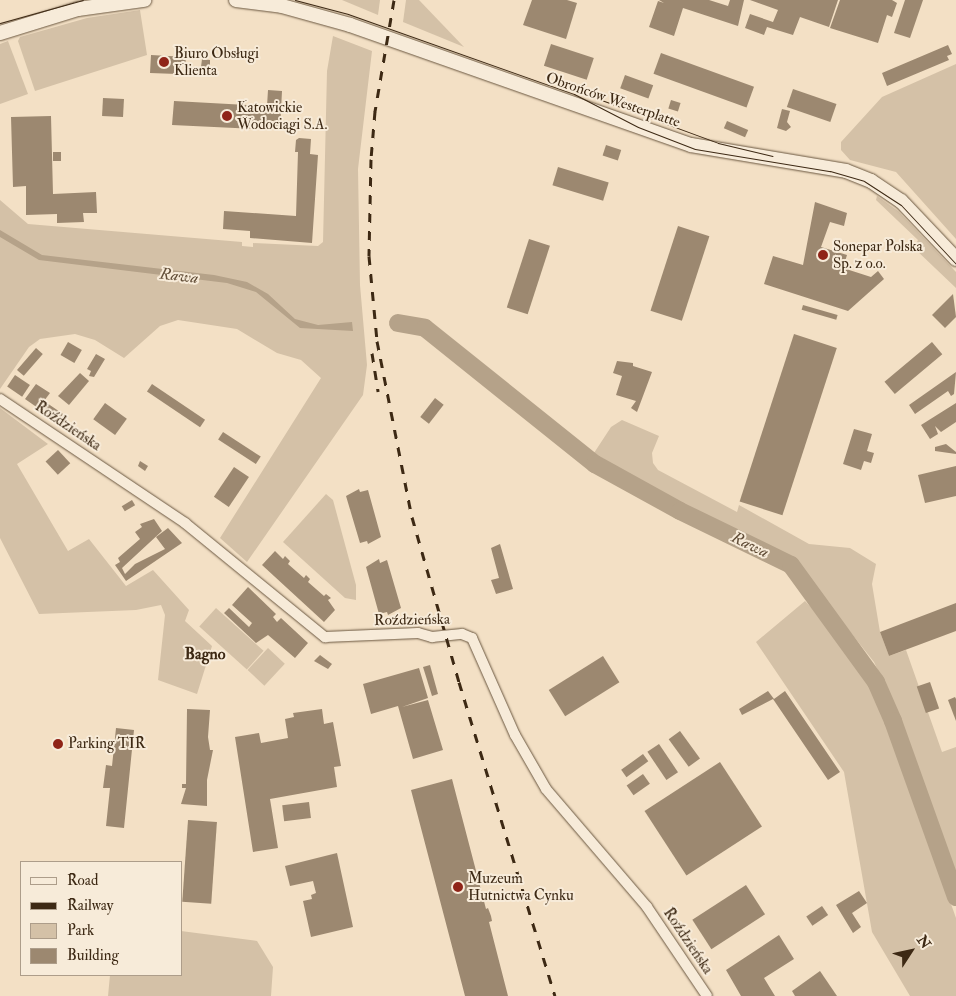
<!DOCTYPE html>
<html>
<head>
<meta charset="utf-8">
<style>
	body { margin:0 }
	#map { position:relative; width:956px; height:996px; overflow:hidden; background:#f3e0c5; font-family:"IM FELL Double Pica",serif }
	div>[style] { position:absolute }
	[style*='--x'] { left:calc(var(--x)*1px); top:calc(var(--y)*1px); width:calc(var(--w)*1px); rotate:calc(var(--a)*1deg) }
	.green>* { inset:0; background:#d4c1a7; transform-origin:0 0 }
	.water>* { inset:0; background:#b5a289 }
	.river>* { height:18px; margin:-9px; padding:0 9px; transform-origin:9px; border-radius:9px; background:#b5a289 }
	.building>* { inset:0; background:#9c8870; transform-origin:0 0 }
	.roads { filter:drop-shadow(0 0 1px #6a5740) drop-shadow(0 0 1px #6a5740) }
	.street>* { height:10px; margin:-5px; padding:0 5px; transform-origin:5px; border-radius:5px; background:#f7ebd9 }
	.secondary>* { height:14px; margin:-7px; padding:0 7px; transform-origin:7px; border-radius:7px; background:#f7ebd9 }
	.tram>* { height:1px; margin:-0.5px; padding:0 0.5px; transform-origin:0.5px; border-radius:0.5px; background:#3d2914 }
	.rail>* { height:3px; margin-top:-1.5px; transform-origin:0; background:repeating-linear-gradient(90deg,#3d2914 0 9px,transparent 0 18px) }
	.dots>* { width:14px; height:14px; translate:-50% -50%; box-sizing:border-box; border:2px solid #f7ebd9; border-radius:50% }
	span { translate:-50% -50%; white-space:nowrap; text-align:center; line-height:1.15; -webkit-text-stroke:4px #f7ebd9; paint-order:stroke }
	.poi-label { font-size:15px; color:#3d2914 }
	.left { translate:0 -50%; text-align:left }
	.street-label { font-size:15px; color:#3d2914 }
	.water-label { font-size:16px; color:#614d37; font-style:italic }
	.neighbourhood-label { font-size:16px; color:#3d2914; font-weight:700 }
	.legend { position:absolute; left:20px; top:861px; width:162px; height:115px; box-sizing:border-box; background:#f7ebd9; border:1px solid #ad9d8a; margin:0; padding:6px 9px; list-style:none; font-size:15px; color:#3d2914 }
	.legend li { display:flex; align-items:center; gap:10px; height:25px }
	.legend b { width:25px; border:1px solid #ad9d8a }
	.north { position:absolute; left:886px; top:926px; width:50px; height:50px; -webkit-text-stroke:4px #f7ebd9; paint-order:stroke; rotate:55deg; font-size:14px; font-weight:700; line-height:20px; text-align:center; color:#3d2914 }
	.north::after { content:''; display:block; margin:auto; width:18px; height:22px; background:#3d2914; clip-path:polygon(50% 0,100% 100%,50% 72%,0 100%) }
</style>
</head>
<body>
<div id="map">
	<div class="green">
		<i style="clip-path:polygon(342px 0,380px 0,378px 15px)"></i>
		<i style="clip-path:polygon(406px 0,419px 0,464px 47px,403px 22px)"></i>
		<i style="clip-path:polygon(140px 10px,147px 55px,35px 91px,18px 41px,20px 37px,87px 18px)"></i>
		<i style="clip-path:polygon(333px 36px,372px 51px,358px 169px,360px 285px,367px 365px,363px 395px,247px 562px,220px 538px,321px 378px,301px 360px,277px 353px,237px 329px,178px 320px,160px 326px,124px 358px,95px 340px,75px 334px,40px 339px,29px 347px,0 389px,0 200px,28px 224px,242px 242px,242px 246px,253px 247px,253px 243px,318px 246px,323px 242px,327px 71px)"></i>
		<i style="clip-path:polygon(8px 41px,28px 94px,0 104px,0 44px)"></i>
		<i style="clip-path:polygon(956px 64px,956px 239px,896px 172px,850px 160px,841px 150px,841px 142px,882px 97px)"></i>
		<i style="clip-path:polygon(877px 196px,898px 211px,956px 272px,956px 288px,914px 248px,918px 240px,876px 200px)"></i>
		<i style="clip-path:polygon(0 408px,48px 444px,17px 464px,68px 551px,89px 539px,126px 586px,153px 570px,189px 610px,185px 621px,212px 646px,197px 694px,158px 680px,165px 615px,161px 605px,136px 610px,39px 614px,0 538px)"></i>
		<i style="clip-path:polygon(622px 420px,659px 436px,652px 453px,653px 463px,658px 470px,737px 512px,739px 505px,809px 544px,850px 548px,876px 564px,872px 584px,880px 632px,889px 656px,906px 650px,942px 752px,956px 747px,956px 878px,893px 702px,874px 662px,795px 562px,685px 508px,594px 453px,611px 427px)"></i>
		<i style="clip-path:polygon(326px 494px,333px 500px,356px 585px,356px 600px,345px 598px,283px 542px)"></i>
		<i style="clip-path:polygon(805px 601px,835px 632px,866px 676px,880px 704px,956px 918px,956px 996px,910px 996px,872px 932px,844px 772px,756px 642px)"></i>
		<i style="left:216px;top:608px;width:64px;height:25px;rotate:42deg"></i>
		<i style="left:268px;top:648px;width:23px;height:30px;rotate:43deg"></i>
		<i style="clip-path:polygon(181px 931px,257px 941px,273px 967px,271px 996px,108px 996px,110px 975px,181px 975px)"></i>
	</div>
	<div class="water">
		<i style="clip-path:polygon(0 230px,42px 255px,214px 275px,247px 282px,268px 294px,295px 319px,318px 325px,352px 322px,353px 331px,300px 328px,256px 292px,227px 283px,39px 260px,0 237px)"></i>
	</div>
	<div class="river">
		<i style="--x:398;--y:323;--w:27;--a:10"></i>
		<i style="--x:425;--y:328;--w:218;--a:38.7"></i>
		<i style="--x:595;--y:464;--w:97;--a:28.9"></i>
		<i style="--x:680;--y:511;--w:123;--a:25.9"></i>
		<i style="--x:791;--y:565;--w:145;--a:54"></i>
		<i style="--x:876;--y:682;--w:43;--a:66.4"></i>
		<i style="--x:893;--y:721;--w:187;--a:70.3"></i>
	</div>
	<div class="building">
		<i style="clip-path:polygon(532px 0,567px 0,577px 3px,566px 39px,523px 25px)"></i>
		<i style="clip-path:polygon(659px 0,709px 0,728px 6px,730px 0,744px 0,738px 26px,683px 8px,674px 36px,649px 27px,658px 1px,664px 3px)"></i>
		<i style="clip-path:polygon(750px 0,838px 0,829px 27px,800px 17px,793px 35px,767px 27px,764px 35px,745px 28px,750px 14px,773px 22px,778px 10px)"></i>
		<i style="clip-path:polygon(840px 0,892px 0,897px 3px,892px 17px,887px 15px,878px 43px,830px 28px)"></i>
		<i style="clip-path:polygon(905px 0,923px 0,910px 38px,894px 33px)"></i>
		<i style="left:551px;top:44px;width:45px;height:23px;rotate:18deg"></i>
		<i style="clip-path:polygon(948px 45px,952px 54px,947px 56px,949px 60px,887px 86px,882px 73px)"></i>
		<i style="left:661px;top:53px;width:99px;height:22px;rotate:20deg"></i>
		<i style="clip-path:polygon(151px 55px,186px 57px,185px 66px,177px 66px,177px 74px,150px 73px)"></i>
		<i style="clip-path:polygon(202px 59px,210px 60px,210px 67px,201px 67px)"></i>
		<i style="left:625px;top:75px;width:30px;height:14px;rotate:20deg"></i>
		<i style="left:793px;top:89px;width:46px;height:19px;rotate:19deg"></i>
		<i style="clip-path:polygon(268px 90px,282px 91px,280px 130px,172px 125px,174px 101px,267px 106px)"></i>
		<i style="left:103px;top:98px;width:21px;height:18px;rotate:3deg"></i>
		<i style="left:671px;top:100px;width:10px;height:9px;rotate:17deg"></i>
		<i style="clip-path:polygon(782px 109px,790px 111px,787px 122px,791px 127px,786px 131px,777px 128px)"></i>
		<i style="clip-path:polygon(51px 116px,53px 194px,96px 192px,97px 213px,83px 213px,84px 222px,57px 223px,57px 214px,26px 215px,26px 186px,13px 187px,11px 117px)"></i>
		<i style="left:727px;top:121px;width:23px;height:8px;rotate:23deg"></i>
		<i style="clip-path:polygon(299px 138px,311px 139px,310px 154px,318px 155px,312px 243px,250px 238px,250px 231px,223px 229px,224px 211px,296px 216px,298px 152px,295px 152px,296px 140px)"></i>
		<i style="left:606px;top:145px;width:16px;height:11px;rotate:18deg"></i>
		<i style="left:53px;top:152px;width:8px;height:9px"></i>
		<i style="left:558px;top:167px;width:53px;height:19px;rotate:17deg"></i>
		<i style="clip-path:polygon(815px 202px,847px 213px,844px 226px,830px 222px,821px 247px,847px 255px,843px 268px,871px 277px,878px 271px,884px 279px,848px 311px,764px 284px,773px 256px,803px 265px)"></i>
		<i style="left:678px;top:226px;width:33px;height:89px;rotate:18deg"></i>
		<i style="left:529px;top:239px;width:22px;height:72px;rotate:18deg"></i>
		<i style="clip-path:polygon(953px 294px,956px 317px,945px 328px,932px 315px)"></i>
		<i style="left:803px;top:305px;width:36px;height:5px;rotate:16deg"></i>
		<i style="left:794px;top:334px;width:45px;height:176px;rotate:18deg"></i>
		<i style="left:68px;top:342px;width:16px;height:15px;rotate:30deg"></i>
		<i style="left:932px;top:342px;width:16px;height:62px;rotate:50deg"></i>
		<i style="left:36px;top:348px;width:9px;height:29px;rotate:41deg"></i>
		<i style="clip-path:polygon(96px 354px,105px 359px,94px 377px,89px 376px,91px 371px,87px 369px)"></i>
		<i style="clip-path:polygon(617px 361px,633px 363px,633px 366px,652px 372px,637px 412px,631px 408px,636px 401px,616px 395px,622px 376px,613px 373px)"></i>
		<i style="clip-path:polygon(956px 372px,954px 394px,951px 396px,948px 391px,915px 414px,909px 405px)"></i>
		<i style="clip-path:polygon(80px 373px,89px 381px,69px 405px,58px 396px)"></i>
		<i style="left:15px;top:375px;width:18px;height:14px;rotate:34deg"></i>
		<i style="clip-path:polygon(36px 384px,50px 393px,44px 401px,63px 414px,58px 422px,25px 399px)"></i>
		<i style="left:152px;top:384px;width:64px;height:9px;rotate:34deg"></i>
		<i style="left:435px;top:398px;width:11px;height:24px;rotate:38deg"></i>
		<i style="left:105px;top:403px;width:27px;height:20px;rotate:36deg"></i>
		<i style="clip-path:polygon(956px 403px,956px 422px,941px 432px,935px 426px,938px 434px,930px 439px,921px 425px)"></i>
		<i style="clip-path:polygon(854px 429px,872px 434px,867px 451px,874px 453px,871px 463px,864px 461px,861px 470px,843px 464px)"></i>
		<i style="left:223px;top:432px;width:45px;height:9px;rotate:33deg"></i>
		<i style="clip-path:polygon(946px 444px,956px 452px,956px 454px,935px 451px,935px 447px)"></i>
		<i style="left:58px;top:450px;width:18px;height:17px;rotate:47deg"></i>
		<i style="clip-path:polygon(140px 461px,148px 466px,145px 471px,138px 466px)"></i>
		<i style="clip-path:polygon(956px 466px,956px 496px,925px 503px,918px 475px)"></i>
		<i style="left:234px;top:467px;width:18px;height:36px;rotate:34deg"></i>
		<i style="clip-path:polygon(359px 489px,360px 492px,368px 490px,381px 537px,368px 544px,367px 541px,360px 543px,346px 496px)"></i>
		<i style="left:132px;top:500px;width:6px;height:12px;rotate:59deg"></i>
		<i style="clip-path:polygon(154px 519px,162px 531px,122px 568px,125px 574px,135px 564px,165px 549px,156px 537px,168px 528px,182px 543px,126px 581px,115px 565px,120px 562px,118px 558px,140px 539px,135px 532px,142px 527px,140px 524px)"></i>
		<i style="clip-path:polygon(500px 544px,513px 589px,496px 594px,491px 580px,499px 578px,491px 548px)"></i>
		<i style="clip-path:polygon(275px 551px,283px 559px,285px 556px,290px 561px,288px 564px,304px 578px,306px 575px,310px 579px,308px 582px,324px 596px,326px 594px,331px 598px,328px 600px,335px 610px,324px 622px,262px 565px)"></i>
		<i style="clip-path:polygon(379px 559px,380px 563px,387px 560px,401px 608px,388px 615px,387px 612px,379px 614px,366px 567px)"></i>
		<i style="clip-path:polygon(248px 587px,276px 614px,273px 617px,277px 622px,281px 618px,308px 643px,295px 658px,268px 635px,256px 643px,224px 613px,229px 608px,249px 627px,252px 623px,232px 605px)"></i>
		<i style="clip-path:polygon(956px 603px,956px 631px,889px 656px,880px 632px)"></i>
		<i style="clip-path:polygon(320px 655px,332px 664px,328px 669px,314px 661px)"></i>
		<i style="left:603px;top:656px;width:31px;height:64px;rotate:58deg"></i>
		<i style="clip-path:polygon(430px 665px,438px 694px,432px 696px,423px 667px)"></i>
		<i style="clip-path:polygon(419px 668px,428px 698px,402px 707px,428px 700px,443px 750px,413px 759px,398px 706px,371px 714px,363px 684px)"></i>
		<i style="left:930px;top:682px;width:28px;height:14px;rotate:71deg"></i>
		<i style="clip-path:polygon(768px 691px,774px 699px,785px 691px,840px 772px,828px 780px,773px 699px,742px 715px,739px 709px)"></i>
		<i style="clip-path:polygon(955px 697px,956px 699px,956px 721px,948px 700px)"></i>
		<i style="clip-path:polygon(187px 709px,210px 710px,208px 737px,210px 750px,213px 750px,207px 780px,207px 806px,181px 804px,186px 788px,182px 788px,182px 784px,186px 784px)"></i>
		<i style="clip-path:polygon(322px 709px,324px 724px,333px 722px,341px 766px,334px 767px,337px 787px,270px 799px,278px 848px,253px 852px,235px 737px,259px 733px,261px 743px,288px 738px,285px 719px,294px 717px,293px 713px)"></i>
		<i style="clip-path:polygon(116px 728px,134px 730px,124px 828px,106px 826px,110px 788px,103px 788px,106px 765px,112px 766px)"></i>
		<i style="left:680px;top:731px;width:34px;height:14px;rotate:54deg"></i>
		<i style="left:659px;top:744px;width:34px;height:14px;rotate:56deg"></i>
		<i style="left:643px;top:754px;width:9px;height:27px;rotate:54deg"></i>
		<i style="left:720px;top:762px;width:77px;height:90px;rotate:57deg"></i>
		<i style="left:643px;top:774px;width:12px;height:20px;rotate:55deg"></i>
		<i style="clip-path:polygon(452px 779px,486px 909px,488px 908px,491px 916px,492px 921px,489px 922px,508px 996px,465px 996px,411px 790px)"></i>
		<i style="left:309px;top:802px;width:16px;height:27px;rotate:83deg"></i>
		<i style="left:188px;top:820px;width:29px;height:82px;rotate:4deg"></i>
		<i style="clip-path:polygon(337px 853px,353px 927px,311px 937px,303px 901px,312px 899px,311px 895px,316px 893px,313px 881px,290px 886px,285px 866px)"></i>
		<i style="left:746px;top:885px;width:35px;height:64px;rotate:57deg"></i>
		<i style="clip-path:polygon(859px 891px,867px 903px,852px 913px,861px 927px,853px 933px,836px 905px)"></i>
		<i style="left:822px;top:906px;width:11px;height:19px;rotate:56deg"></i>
		<i style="clip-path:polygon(779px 935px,794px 959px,764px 978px,775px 996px,741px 996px,726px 970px)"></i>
		<i style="clip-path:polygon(820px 971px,837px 996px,795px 996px,792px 991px)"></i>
	</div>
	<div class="roads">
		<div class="street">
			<i style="--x:0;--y:399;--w:223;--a:33.8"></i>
			<i style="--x:185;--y:523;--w:181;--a:39.2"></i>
			<i style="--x:325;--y:637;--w:93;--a:-2.5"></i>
			<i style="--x:418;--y:633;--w:15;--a:16"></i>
			<i style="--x:432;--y:637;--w:30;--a:-6"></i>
			<i style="--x:462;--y:634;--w:11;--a:22"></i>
			<i style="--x:472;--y:638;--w:106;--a:66.1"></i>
			<i style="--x:515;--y:735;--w:62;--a:60.1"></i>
			<i style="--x:546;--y:789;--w:155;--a:49.4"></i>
			<i style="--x:647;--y:907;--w:107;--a:56"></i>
		</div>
		<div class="secondary">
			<i style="--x:236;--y:0;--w:46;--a:7.4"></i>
			<i style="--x:282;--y:6;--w:71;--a:15.6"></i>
			<i style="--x:350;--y:25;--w:361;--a:19.4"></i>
			<i style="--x:691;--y:145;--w:157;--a:9.5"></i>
			<i style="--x:846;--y:171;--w:27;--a:22"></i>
			<i style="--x:871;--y:181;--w:36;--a:34"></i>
			<i style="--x:901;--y:201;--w:80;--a:46.5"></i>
			<i style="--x:0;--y:33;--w:82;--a:-17.1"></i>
			<i style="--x:78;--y:9;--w:67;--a:-7.8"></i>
		</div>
	</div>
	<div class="tram">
		<i style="--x:295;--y:0;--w:55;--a:14.8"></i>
		<i style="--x:348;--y:14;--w:240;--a:19.5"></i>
		<i style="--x:574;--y:94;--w:72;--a:27.3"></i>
		<i style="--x:638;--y:127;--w:61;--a:21.1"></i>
		<i style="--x:695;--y:149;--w:137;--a:9.3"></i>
		<i style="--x:830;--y:171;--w:35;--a:16"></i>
		<i style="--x:864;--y:181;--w:44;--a:33"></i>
		<i style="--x:901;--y:205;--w:81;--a:47"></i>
		<i style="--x:0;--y:23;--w:86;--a:-15.5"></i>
		<i style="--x:596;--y:98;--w:130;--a:20.2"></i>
		<i style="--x:718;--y:143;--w:56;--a:13.5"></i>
	</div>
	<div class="rail">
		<i style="--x:394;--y:0;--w:113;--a:99.7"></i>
		<i style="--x:375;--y:111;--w:48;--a:94.8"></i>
		<i style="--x:371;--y:159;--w:97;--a:91.2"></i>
		<i style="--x:369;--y:256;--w:85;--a:84.6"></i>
		<i style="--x:377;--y:341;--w:179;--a:78.8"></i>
		<i style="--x:412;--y:517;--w:172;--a:74.1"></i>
		<i style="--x:459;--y:682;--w:328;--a:73"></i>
		<i style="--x:372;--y:353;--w:39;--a:81"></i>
	</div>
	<div class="dots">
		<i style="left:164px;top:62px;background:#8f2418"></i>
		<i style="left:227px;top:116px;background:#8f2418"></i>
		<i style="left:823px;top:255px;background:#8f2418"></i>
		<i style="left:58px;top:744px;background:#8f2418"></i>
		<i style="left:458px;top:887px;background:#8f2418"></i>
	</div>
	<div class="poi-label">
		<span class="left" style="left:174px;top:62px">Biuro Obsługi<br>Klienta</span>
		<span class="left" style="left:237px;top:116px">Katowickie<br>Wodociągi S.A.</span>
		<span class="left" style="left:833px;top:255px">Sonepar Polska<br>Sp. z o.o.</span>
		<span class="left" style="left:68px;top:744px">Parking TIR</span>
		<span class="left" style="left:468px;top:887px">Muzeum<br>Hutnictwa Cynku</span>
	</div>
	<div class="street-label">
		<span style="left:613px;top:100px;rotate:19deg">Obrońców Westerplatte</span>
		<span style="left:68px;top:426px;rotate:34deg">Roździeńska</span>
		<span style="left:412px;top:620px;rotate:-1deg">Roździeńska</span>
		<span style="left:688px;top:941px;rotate:56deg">Roździeńska</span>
	</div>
	<div class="water-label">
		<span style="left:179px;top:276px;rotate:7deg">Rawa</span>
		<span style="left:750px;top:545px;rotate:26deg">Rawa</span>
	</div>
	<div class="neighbourhood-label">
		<span style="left:205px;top:654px">Bagno</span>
	</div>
	<ul class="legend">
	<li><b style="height:6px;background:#f7ebd9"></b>Road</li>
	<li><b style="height:6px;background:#3d2914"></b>Railway</li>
	<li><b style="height:14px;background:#d4c1a7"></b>Park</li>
	<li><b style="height:14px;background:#9c8870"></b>Building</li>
	</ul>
	<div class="north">N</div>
</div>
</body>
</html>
